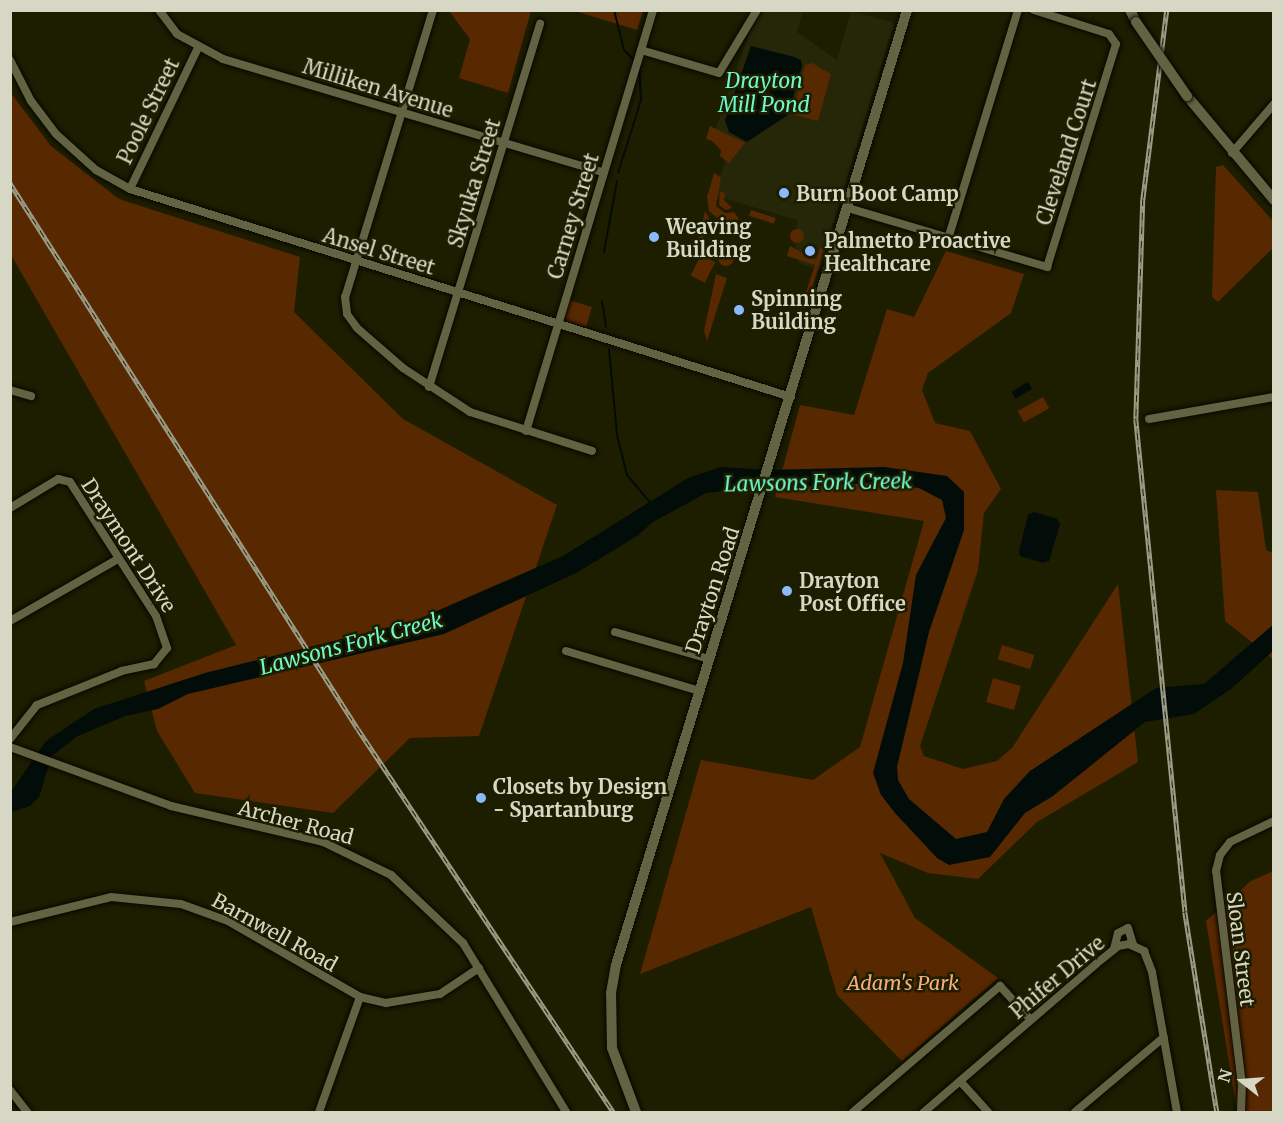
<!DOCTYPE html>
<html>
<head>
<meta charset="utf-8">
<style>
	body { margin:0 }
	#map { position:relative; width:1284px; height:1123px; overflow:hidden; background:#1d1d00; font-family:Merriweather,serif }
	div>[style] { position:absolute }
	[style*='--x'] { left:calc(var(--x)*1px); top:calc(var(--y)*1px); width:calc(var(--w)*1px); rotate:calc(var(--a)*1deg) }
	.built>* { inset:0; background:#262709 }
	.green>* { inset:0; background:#582800; transform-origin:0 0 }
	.round { border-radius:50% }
	.water>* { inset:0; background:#020c08; transform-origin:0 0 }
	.stream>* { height:2px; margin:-1px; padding:0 1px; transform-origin:1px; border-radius:1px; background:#020c08 }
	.roads { filter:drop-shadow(0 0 2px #070700) drop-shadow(0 0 2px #070700) }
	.street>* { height:8px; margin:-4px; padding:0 4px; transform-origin:4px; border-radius:4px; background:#616342 }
	.secondary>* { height:10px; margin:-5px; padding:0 5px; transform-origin:5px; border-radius:5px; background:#616342 }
	.rail>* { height:4.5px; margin-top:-2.25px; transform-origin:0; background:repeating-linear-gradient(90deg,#1d1d00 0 7px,#9c9d87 0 14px); box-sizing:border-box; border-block:2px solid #9c9d87 }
	.bridges { filter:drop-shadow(0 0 2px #070700) drop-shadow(0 0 2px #070700) }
	.secondary-bridge>* { height:10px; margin:-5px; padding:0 5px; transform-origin:5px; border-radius:5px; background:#616342 }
	.dots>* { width:16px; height:16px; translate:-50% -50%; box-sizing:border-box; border:3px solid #1d1d00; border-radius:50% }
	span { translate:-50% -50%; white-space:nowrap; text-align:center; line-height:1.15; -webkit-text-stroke:5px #1d1d00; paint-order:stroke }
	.street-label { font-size:20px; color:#d6d8c5 }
	.poi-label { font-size:20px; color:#d6d8c5; font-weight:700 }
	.left { translate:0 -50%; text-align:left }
	.park-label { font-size:20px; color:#faad7c; font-style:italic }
	.water-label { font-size:21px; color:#6df9cb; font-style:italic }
	.frame { position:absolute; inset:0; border:12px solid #d6d8c5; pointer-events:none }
	.north { position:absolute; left:1212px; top:1051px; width:60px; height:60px; -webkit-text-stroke:4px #1d1d00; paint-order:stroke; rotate:287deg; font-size:16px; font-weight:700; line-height:24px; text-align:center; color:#d6d8c5 }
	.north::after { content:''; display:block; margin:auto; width:21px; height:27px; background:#d6d8c5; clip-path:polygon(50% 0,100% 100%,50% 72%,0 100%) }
</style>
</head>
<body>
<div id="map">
	<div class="built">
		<i style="clip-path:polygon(757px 11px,803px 11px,797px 32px,837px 60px,851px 11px,894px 23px,819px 270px,799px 263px,795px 250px,797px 220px,715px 196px,731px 140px,714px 134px)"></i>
	</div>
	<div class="green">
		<i style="clip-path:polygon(449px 11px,531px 11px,508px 93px,459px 78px,470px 39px)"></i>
		<i style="clip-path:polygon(575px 11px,643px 11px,637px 30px)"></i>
		<i style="clip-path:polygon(812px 63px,831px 74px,818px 121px,792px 114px,805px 65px)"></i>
		<i style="clip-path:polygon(10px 92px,51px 146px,119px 199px,300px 257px,294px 312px,403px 419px,557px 505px,479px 736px,410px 738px,333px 813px,195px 793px,157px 731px,144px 681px,236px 645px,11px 255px)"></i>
		<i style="clip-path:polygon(710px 126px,745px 143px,729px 163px,720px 156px,721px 150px,712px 141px,706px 139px)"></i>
		<i style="clip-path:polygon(1223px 165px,1273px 221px,1274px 247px,1218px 302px,1212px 297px,1216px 167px)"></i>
		<i style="clip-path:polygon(714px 173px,721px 177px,716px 206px,725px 213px,734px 212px,739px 219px,735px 221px,721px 221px,709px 211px,707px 197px)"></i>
		<i style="clip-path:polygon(720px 191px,725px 193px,724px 200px,732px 208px,726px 210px,719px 205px)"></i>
		<i style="left:751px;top:210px;width:26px;height:6px;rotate:18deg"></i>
		<i style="clip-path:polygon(705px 211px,709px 218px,699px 251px,696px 250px)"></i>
		<i class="round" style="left:790px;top:229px;width:14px;height:14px"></i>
		<i style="clip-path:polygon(790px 246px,816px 260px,820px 248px,824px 249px,807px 305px,802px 304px,815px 265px,787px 256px)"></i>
		<i class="round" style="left:718px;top:250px;width:16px;height:16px"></i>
		<i style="clip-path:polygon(946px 251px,1024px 274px,1011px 313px,928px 373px,922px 390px,935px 423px,970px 431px,1001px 489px,984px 513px,978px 570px,920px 746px,924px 756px,963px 769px,997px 761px,1012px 748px,1118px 584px,1138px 762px,1037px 822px,978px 879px,928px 873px,880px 853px,915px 918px,998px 978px,902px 1061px,837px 995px,811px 907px,640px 974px,701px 760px,813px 780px,860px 747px,924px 521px,775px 497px,800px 405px,854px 415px,887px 309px,914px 317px)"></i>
		<i style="left:701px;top:255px;width:16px;height:23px;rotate:27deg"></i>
		<i style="clip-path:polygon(716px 274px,727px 278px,707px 341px,704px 331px)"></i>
		<i style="clip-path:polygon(569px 300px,592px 307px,586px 327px,567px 321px,564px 315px)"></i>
		<i style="left:1043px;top:397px;width:13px;height:29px;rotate:61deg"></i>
		<i style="clip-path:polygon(1216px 490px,1258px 492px,1266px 550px,1273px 553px,1273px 659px,1225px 621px)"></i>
		<i style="left:1002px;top:645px;width:34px;height:15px;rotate:17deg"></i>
		<i style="left:993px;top:678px;width:29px;height:25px;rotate:16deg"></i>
		<i style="clip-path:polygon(1273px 871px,1273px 1112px,1237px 1112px,1206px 921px,1251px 881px)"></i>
	</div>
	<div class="water">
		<i style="clip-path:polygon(751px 46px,794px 57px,801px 60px,802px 66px,788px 115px,747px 142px,729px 132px,725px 120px)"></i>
		<i style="left:1028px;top:382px;width:8px;height:19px;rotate:60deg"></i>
		<i style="clip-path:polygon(721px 467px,767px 470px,884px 467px,947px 476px,964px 492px,964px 530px,929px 632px,897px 767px,898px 780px,909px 799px,956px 839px,987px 832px,1004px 799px,1030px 771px,1156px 688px,1204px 684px,1273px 625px,1273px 651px,1231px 689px,1194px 714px,1145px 722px,1053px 796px,1025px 813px,990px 857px,949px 865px,937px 858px,895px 813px,881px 795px,873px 773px,903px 663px,916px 575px,946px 518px,942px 500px,919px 488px,873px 483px,724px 491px,706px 493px,653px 522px,637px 536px,578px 572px,444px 634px,188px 694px,158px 709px,125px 716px,76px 737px,52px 756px,39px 797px,30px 806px,11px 812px,10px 793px,46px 741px,94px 709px,205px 673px,414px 621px,563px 556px,688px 478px)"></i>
		<i style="clip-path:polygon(1034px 512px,1057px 519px,1060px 524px,1049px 561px,1043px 563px,1020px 556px,1019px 551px,1028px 515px)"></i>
	</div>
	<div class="stream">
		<i style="--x:614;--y:10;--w:41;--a:76"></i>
		<i style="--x:624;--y:50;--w:16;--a:45"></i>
		<i style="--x:618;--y:173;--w:77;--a:-72.5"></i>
		<i style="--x:641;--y:100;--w:35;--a:-93"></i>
		<i style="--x:604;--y:252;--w:72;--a:-79.6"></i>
		<i style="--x:602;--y:301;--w:26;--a:81"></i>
		<i style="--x:609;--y:349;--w:86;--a:84.7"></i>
		<i style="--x:617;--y:435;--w:41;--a:76"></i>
		<i style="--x:627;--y:475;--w:38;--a:50"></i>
	</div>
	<div class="roads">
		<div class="street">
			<i style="--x:159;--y:10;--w:30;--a:53"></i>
			<i style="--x:177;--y:34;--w:52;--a:28.5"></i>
			<i style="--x:223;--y:59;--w:396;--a:16.6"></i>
			<i style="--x:433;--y:10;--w:300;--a:107"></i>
			<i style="--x:345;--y:297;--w:17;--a:83"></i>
			<i style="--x:347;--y:314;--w:17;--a:54"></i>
			<i style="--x:357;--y:328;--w:61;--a:41"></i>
			<i style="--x:403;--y:368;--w:80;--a:33.3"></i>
			<i style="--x:470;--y:412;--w:128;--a:17.7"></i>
			<i style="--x:641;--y:50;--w:81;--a:16.4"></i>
			<i style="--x:719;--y:73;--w:74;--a:-58.9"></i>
			<i style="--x:10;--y:60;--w:46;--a:62.9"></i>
			<i style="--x:31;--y:101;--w:41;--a:52.9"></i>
			<i style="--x:56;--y:134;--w:54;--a:42"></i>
			<i style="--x:96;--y:170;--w:39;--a:29"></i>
			<i style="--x:130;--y:189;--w:693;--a:17.47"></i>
			<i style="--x:1232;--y:153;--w:65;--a:-49.4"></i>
			<i style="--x:130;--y:189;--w:157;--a:-64.3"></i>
			<i style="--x:848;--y:208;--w:208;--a:16.5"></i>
			<i style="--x:1047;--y:267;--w:233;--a:-72.8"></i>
			<i style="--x:1116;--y:44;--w:12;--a:-125"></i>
			<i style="--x:1109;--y:34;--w:79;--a:-162.3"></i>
			<i style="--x:948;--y:239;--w:239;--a:-73"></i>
			<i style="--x:429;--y:387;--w:380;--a:-73"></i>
			<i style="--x:10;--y:390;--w:22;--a:16"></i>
			<i style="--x:1149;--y:419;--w:127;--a:-10"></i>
			<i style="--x:526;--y:431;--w:440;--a:-73.2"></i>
			<i style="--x:10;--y:508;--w:56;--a:-31.1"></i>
			<i style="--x:58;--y:479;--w:12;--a:14"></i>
			<i style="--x:70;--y:482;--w:159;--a:57.3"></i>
			<i style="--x:156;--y:616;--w:34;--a:71"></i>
			<i style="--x:167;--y:648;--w:21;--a:129"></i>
			<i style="--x:154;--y:664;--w:33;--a:168"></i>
			<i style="--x:122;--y:671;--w:92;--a:158.2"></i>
			<i style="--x:37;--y:705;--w:43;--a:128.5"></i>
			<i style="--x:10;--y:621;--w:125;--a:-29.9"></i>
			<i style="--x:615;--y:632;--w:98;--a:16"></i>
			<i style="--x:566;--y:651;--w:139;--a:16.7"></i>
			<i style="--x:10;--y:747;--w:171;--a:20.1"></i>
			<i style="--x:171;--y:806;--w:156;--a:13.3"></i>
			<i style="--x:323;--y:842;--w:76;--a:25.9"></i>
			<i style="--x:391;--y:875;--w:99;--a:43.4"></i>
			<i style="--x:463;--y:943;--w:198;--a:58.6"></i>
			<i style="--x:10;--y:922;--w:104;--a:-13.9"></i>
			<i style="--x:111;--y:897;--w:70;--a:5.7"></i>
			<i style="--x:181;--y:904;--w:50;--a:19.9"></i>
			<i style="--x:228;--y:921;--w:152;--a:29.9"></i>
			<i style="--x:360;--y:997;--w:27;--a:13"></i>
			<i style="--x:386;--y:1003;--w:55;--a:-9.5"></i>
			<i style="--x:440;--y:994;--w:47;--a:-33.7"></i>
			<i style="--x:1114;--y:949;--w:16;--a:-76"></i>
			<i style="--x:1118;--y:933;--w:11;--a:-27"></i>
			<i style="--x:1128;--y:928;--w:17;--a:73"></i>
			<i style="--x:960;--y:1081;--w:42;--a:47.9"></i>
			<i style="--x:10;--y:1090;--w:28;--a:52"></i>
			<i style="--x:319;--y:1112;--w:122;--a:-70.4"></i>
			<i style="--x:853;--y:1112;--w:194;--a:-40.6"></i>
			<i style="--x:1000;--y:986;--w:45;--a:47.7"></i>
			<i style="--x:924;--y:1112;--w:227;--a:-40.7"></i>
			<i style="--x:1096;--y:964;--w:28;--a:-39"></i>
			<i style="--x:1118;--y:946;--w:11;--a:-10"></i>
			<i style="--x:1129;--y:944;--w:17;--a:25"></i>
			<i style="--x:1144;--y:951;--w:22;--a:69"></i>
			<i style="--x:1152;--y:972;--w:142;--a:79.9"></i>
			<i style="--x:1075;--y:1112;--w:116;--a:-40.1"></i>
			<i style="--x:1241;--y:1112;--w:27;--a:-88"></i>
			<i style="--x:1242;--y:1085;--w:216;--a:-96.9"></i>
			<i style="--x:1216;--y:871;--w:16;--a:-76"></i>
			<i style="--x:1220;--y:855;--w:16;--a:-52"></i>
			<i style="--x:1230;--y:842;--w:49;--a:-25.5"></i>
		</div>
		<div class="secondary">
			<i style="--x:1130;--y:10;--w:13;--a:63"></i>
			<i style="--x:1187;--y:96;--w:136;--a:50.1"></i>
			<i style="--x:636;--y:1112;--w:68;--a:-110.6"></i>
			<i style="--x:612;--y:1048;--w:55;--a:-91"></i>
			<i style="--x:611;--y:993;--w:28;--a:-80"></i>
			<i style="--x:616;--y:965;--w:998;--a:-73.05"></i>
		</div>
	</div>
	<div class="rail">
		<i style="--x:1167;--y:10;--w:191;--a:97.2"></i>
		<i style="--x:1143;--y:199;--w:220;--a:91.8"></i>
		<i style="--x:1136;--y:419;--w:495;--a:84.3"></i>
		<i style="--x:1185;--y:912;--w:203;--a:80.9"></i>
		<i style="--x:10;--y:183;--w:647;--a:57.49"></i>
		<i style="--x:358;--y:729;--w:460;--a:56.3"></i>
	</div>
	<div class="bridges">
		<div class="secondary-bridge">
			<i style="--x:1136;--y:22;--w:90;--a:55.4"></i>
		</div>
	</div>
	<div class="dots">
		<i style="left:784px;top:193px;background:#88bafc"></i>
		<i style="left:654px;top:237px;background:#88bafc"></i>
		<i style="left:810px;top:251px;background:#88bafc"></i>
		<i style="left:739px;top:310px;background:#88bafc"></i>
		<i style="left:787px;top:591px;background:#88bafc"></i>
		<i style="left:481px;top:798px;background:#88bafc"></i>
	</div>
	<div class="street-label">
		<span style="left:378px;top:88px;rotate:17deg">Milliken Avenue</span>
		<span style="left:148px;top:111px;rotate:-64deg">Poole Street</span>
		<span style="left:1066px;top:152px;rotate:-72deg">Cleveland Court</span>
		<span style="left:474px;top:183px;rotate:-73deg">Skyuka Street</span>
		<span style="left:573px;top:216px;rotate:-73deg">Carney Street</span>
		<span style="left:379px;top:251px;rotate:17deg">Ansel Street</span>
		<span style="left:129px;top:545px;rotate:57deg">Draymont Drive</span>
		<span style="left:712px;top:590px;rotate:-72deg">Drayton Road</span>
		<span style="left:296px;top:822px;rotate:15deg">Archer Road</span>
		<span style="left:275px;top:932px;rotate:29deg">Barnwell Road</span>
		<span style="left:1241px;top:949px;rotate:83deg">Sloan Street</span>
		<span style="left:1057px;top:977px;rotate:-40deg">Phifer Drive</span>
	</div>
	<div class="poi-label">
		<span class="left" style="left:796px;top:193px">Burn Boot Camp</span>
		<span class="left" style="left:666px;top:238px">Weaving<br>Building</span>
		<span class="left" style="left:824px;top:252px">Palmetto Proactive<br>Healthcare</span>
		<span class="left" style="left:751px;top:310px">Spinning<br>Building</span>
		<span class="left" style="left:799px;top:592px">Drayton<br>Post Office</span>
		<span class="left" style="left:493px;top:798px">Closets by Design<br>- Spartanburg</span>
	</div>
	<div class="park-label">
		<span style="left:903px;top:982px">Adam's Park</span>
	</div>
	<div class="water-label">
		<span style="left:764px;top:93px">Drayton<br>Mill Pond</span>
		<span style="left:818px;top:483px;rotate:-1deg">Lawsons Fork Creek</span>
		<span style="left:351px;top:644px;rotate:-15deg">Lawsons Fork Creek</span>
	</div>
	<div class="frame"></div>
	<div class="north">N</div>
</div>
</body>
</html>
